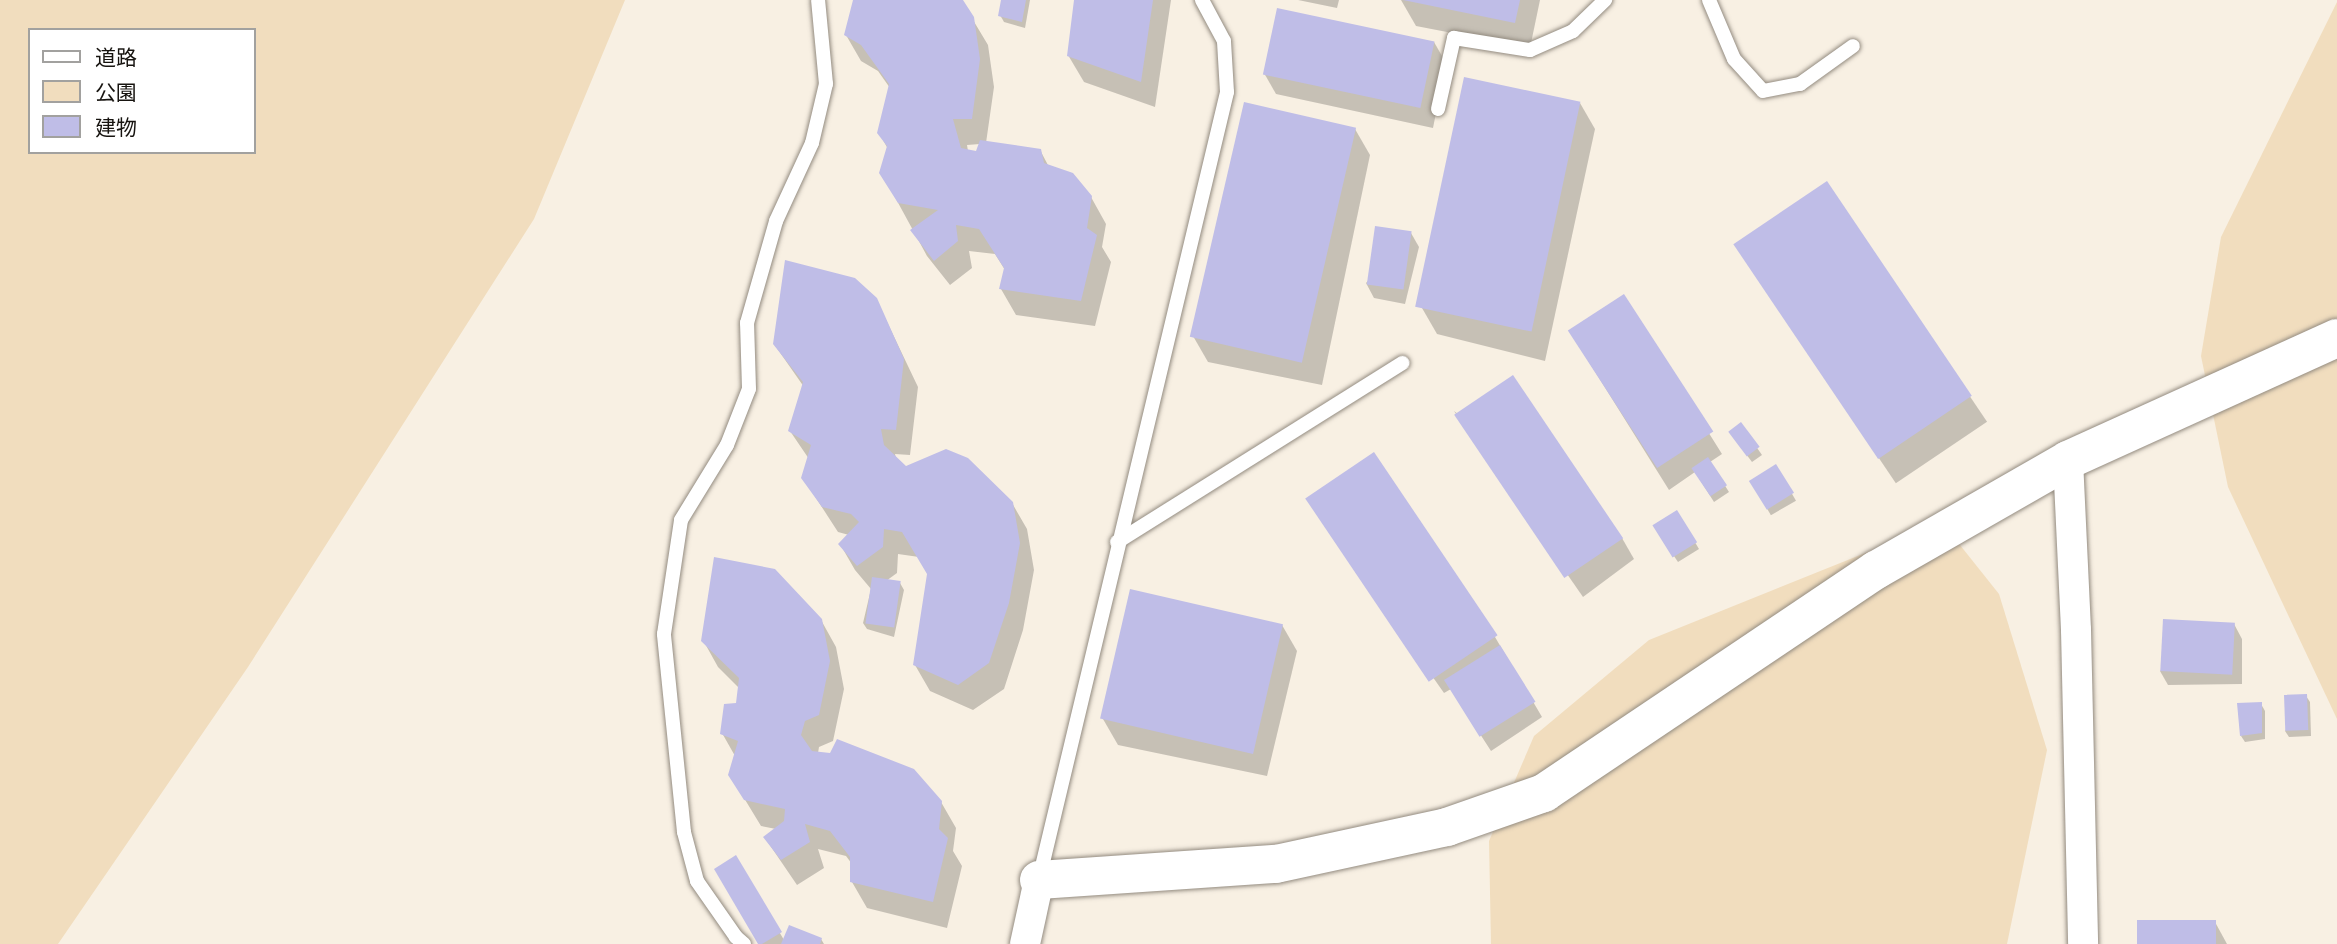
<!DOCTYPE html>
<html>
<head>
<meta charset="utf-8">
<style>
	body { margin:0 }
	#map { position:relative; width:2337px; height:944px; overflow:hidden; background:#f8f0e3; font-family:"Source Sans 3","Noto Sans JP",sans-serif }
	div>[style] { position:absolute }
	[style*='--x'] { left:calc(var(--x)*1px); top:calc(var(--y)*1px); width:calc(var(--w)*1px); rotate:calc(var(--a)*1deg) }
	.green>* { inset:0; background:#f1ddbe }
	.shadow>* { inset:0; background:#0003; transform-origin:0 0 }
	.building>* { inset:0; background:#bfbde7; transform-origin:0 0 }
	.roads { filter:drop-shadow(0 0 2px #938b80) drop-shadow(0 0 2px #938b80) }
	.lane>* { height:14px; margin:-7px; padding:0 7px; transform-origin:7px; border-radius:7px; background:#fff }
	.street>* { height:30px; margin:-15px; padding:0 15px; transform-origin:15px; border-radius:15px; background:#fff }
	.secondary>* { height:38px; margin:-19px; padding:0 19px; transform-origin:19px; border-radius:19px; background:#fff }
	span { translate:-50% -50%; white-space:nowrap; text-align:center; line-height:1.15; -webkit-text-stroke:5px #fff; paint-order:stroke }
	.legend { position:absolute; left:28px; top:28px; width:228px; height:126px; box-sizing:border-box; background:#fff; border:2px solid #a2a19f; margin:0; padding:9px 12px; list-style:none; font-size:21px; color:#171410 }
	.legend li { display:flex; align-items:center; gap:14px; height:35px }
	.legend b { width:35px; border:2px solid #a2a19f }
</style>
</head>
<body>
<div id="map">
	<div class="green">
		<i style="clip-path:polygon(evenodd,0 0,625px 0,534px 219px,248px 667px,58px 944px,0 944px,0 0,30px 30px,254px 30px,254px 152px,30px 152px,30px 30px)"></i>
		<i style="clip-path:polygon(2337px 2px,2337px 719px,2228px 487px,2201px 356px,2221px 237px)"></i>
		<i style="clip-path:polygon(1905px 537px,1960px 545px,1999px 594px,2047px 750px,2007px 944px,1491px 944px,1489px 841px,1534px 736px,1649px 640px)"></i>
	</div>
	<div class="shadow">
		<i style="clip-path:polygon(evenodd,855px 0,961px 0,988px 45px,994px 87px,986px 143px,1040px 150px,1049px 167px,1091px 197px,1106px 224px,1102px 247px,1111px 262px,1095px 326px,1016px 315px,1001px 289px,1005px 270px,995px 254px,969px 251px,972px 268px,950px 285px,927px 256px,896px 199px,888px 149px,879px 133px,890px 88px,878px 71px,861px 61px,846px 35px,855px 0,980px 144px,977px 153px,968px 151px,967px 145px,980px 144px)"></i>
		<i style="clip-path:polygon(1003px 0,1030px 0,1025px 28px,1004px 22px,1000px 15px)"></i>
		<i style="clip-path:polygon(1076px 0,1171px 0,1155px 107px,1084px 82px,1068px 55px)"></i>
		<i style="clip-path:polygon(1298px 0,1339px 0,1337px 8px)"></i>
		<i style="clip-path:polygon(1401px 0,1540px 0,1530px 48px,1416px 26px)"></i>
		<i style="clip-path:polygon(1434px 42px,1446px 63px,1433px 128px,1276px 94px,1264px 73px)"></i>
		<i style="clip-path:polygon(1580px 103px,1595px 129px,1545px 361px,1437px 334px,1422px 308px)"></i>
		<i style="clip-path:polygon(1355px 129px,1370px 155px,1322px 385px,1208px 362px,1193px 336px)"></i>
		<i style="left:1826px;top:183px;width:288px;height:110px;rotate:56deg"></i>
		<i style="clip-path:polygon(1411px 233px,1419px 247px,1405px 304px,1374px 298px,1366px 283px)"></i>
		<i style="clip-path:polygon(1623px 296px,1722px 454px,1710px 462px,1729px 492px,1714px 502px,1695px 472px,1669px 490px,1584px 354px)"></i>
		<i style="clip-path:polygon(876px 299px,918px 387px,910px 455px,895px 454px,896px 458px,906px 468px,1012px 503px,1027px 529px,1034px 570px,1023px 630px,1004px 689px,973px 710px,930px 691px,915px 665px,929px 575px,919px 557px,898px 554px,897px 573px,886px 581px,900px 583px,904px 590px,894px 637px,867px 629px,863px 623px,871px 589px,855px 570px,840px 544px,849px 535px,838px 532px,803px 478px,809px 459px,790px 431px,804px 387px,774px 344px)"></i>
		<i style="clip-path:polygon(1454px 411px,1622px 538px,1634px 559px,1583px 597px)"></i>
		<i style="clip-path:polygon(1741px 425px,1762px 455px,1752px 462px,1734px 438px)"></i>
		<i style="clip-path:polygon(1373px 455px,1495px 637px,1542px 717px,1491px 751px,1451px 689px,1444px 693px,1309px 501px)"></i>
		<i style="left:1776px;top:466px;width:40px;height:29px;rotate:60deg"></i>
		<i style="clip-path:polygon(1677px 512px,1699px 549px,1678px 562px,1659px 534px)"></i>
		<i style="clip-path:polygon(821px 620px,836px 647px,844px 689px,833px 741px,819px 747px,818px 753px,941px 802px,956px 828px,953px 851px,962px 866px,947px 928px,867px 908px,852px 882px,852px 864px,846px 856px,818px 849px,824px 868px,797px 885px,765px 838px,776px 829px,761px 826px,730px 775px,735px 756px,722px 733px,737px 705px,739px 688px,718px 667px,703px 640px)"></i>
		<i style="clip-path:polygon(2234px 624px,2242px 639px,2242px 684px,2168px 685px,2160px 671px)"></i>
		<i style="clip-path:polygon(1282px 625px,1297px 651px,1267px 776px,1118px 745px,1103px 719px)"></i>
		<i style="clip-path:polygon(2306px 696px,2310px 702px,2311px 736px,2289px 737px,2285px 731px)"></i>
		<i style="clip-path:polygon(2261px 704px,2265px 711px,2265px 739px,2245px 742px,2241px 736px)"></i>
		<i style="clip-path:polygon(735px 857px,784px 940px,821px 939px,824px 944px,760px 944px)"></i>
		<i style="clip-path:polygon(2215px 922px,2227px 944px,2140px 944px)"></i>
	</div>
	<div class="building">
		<i style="clip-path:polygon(853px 0,963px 0,974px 17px,980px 59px,972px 119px,953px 119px,961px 148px,976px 151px,980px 140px,1041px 149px,1044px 163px,1073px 173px,1092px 196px,1087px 228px,1097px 235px,1081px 301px,999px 289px,1004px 268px,979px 229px,956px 225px,958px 241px,934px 261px,910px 230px,938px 210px,898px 203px,879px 173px,887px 146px,877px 133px,889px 84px,861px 45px,844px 35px)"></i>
		<i style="clip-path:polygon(1001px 0,1026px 0,1022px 22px,998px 16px)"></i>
		<i style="clip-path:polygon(1074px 0,1153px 0,1141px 82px,1067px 56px)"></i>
		<i style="clip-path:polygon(1403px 0,1520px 0,1515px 23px)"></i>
		<i style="left:1277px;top:8px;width:161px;height:68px;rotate:12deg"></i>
		<i style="left:1464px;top:77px;width:119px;height:235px;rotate:12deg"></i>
		<i style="left:1244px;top:102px;width:115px;height:241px;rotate:13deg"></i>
		<i style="left:1827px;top:181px;width:259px;height:113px;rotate:56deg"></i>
		<i style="left:1375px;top:226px;width:37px;height:59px;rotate:8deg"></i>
		<i style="clip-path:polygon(785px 260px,855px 278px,877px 298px,904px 359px,896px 430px,881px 429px,884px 445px,906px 466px,946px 449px,968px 458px,1013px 502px,1020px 543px,1009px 603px,989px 663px,958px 685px,913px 665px,927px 574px,902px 532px,884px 529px,883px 547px,857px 566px,838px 544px,859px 522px,851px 514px,822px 507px,801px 478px,811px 445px,788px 431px,803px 382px,773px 344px)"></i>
		<i style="left:1624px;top:294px;width:164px;height:67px;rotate:57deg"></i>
		<i style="left:1513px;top:375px;width:197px;height:71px;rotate:56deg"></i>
		<i style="left:1741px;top:422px;width:31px;height:16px;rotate:53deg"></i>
		<i style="left:1374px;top:452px;width:221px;height:83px;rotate:56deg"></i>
		<i style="left:1708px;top:457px;width:34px;height:20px;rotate:56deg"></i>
		<i style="left:1776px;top:464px;width:34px;height:32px;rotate:58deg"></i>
		<i style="left:1677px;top:510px;width:38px;height:29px;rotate:58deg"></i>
		<i style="clip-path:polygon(714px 557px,775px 569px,822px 619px,830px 661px,819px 715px,805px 721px,801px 735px,812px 751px,830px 753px,837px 739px,914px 769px,942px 801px,939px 829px,948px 838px,933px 902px,850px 882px,850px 857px,830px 831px,805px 824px,810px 842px,781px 860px,763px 837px,784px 821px,785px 809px,744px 800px,728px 775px,738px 741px,720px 734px,724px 704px,736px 703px,739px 678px,701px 641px)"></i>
		<i style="left:872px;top:577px;width:29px;height:47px;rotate:8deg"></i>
		<i style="left:1130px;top:589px;width:157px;height:133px;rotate:13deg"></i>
		<i style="left:2163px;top:619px;width:72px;height:52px;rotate:3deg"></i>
		<i style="left:1500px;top:645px;width:67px;height:66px;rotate:58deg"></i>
		<i style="left:2307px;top:694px;width:36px;height:23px;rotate:88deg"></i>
		<i style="clip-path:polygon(2262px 702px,2262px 733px,2240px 736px,2237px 703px)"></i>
		<i style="clip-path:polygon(736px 855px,782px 932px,762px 944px,758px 944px,714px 869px)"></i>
		<i style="left:2137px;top:920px;width:79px;height:24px"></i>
		<i style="clip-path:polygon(789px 925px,822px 938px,820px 944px,781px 944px)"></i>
	</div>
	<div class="roads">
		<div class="lane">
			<i style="--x:1709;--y:0;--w:64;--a:67"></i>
			<i style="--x:1734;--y:59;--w:43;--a:47.8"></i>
			<i style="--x:1763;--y:91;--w:38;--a:-11"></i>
			<i style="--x:1800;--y:84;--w:65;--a:-35.6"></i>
			<i style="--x:1438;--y:109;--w:73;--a:-77.3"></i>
			<i style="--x:1454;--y:38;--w:77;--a:9"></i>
			<i style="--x:1530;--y:50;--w:47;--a:-23.8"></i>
			<i style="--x:1573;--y:31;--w:45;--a:-44.1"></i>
			<i style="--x:1117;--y:542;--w:337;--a:-32.1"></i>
			<i style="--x:1039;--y:879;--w:809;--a:-76.56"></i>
			<i style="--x:1227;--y:92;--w:51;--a:-93.4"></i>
			<i style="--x:1224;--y:41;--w:47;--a:-118.2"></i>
			<i style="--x:744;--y:944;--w:11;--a:-139"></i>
			<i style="--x:736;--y:937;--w:68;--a:-124.9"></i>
			<i style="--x:697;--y:881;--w:51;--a:-104.9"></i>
			<i style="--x:684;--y:832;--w:199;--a:-95.8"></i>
			<i style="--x:664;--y:634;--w:115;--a:-81.5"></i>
			<i style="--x:681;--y:520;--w:88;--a:-58.5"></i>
			<i style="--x:727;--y:445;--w:60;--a:-68.6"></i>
			<i style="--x:749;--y:389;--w:66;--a:-91.7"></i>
			<i style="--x:747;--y:323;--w:106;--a:-74.1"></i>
			<i style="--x:776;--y:221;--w:86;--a:-65.2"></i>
			<i style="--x:812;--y:143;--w:61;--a:-76.7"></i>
			<i style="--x:826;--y:84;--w:84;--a:-95.4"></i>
		</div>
		<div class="street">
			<i style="--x:2068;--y:460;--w:170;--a:87.3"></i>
			<i style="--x:2076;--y:630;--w:314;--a:88.7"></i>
			<i style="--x:1025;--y:944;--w:66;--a:-77.7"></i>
		</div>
		<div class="secondary">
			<i style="--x:1039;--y:880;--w:238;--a:-3.9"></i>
			<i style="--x:1276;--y:864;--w:175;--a:-12.2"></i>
			<i style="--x:1447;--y:827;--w:103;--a:-19.3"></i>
			<i style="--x:1544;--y:793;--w:400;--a:-33.9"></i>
			<i style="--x:1876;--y:570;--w:221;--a:-29.8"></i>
			<i style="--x:2068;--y:460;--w:295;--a:-24.4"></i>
		</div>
	</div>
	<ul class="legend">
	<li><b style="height:9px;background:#fff"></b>道路</li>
	<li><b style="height:19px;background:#f1ddbe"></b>公園</li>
	<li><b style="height:19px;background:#bfbde7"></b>建物</li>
	</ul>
</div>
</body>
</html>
